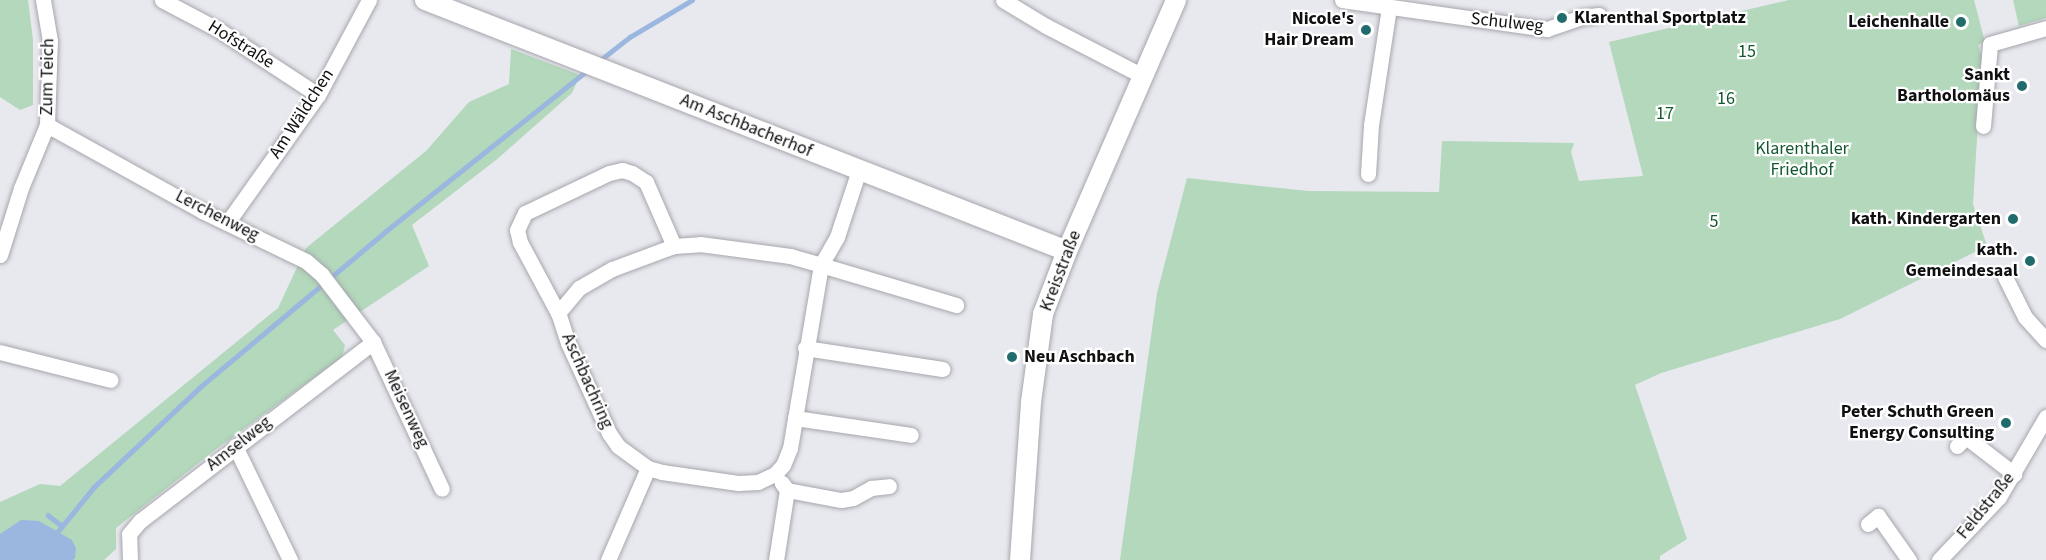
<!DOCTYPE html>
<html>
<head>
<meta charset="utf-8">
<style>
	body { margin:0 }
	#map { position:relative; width:2046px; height:560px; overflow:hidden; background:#e8e8ef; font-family:"Source Sans 3",sans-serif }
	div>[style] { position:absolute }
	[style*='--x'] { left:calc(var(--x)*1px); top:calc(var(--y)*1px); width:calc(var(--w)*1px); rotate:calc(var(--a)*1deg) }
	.green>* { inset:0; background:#b3d8bb }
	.water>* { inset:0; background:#9bb7df }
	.stream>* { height:4.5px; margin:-2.25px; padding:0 2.25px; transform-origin:2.25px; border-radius:2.25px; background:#9bb7df }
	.roads { filter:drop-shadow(0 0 2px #a6a6ad) drop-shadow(0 0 2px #a6a6ad) }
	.minor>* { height:15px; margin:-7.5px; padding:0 7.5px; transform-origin:7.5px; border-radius:7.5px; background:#fff }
	.tertiary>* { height:20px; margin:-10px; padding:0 10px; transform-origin:10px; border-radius:10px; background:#fff }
	.dots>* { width:16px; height:16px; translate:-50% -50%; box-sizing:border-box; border:3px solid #fff; border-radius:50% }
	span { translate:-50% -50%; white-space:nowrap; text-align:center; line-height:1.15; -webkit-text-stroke:4.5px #fff; paint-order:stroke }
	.poi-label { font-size:18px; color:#101012; font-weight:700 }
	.left { translate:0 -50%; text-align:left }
	.right { translate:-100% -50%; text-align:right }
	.street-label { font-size:18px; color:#101012 }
	.park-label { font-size:18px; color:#14582f }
</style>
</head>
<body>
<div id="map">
	<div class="green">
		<i style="clip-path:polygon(0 0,28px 0,33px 40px,33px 105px,20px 110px,0 97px)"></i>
		<i style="clip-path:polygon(1789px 0,1974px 0,1985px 42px,1978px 45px,1982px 56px,1973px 204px,1987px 246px,1840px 319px,1661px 373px,1635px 385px,1687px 539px,1660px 556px,1660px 560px,1120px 560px,1157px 293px,1187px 178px,1308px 191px,1439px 192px,1442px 141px,1574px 143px,1571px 152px,1579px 181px,1643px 176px,1609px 42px)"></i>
		<i style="clip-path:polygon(2013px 0,2046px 0,2046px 18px,2019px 26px)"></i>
		<i style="clip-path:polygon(511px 49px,580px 75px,572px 93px,496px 160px,412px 225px,429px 266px,333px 330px,345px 345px,342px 357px,219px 447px,116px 528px,116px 549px,104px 560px,0 560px,0 502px,40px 484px,60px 486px,278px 308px,306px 248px,426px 151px,469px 102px,509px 84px)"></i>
	</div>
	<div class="water">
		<i style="clip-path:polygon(21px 520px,39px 521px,72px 540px,76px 549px,75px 558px,73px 560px,0 560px,0 534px)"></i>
	</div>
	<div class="stream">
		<i style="--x:599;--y:61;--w:39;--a:-38"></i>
		<i style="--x:630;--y:37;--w:72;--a:-30.8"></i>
		<i style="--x:48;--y:515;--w:18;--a:38"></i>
		<i style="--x:55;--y:535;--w:62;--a:-50.9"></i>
		<i style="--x:94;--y:487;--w:144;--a:-43.3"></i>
		<i style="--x:199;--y:388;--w:244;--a:-40"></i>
		<i style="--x:386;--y:231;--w:258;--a:-38.6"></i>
	</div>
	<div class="roads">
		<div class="minor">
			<i style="--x:162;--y:0;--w:64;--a:27.8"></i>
			<i style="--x:219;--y:30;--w:118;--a:33.3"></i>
			<i style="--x:1003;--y:0;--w:50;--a:31.2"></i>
			<i style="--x:1046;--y:26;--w:109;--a:27.3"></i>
			<i style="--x:1342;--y:0;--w:207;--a:8.1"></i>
			<i style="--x:1547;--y:29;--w:37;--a:-19"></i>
			<i style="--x:1582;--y:17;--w:17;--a:-7"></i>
			<i style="--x:47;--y:125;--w:177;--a:29"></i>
			<i style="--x:202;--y:211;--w:115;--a:25.7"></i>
			<i style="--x:306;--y:261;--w:21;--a:41"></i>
			<i style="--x:322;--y:275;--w:84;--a:52.7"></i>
			<i style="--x:373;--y:342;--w:162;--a:64.9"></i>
			<i style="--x:1983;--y:126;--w:82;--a:-85.1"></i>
			<i style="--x:1990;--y:44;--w:58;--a:-15.9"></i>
			<i style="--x:859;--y:170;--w:71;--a:108.2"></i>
			<i style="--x:837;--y:237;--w:32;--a:120"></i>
			<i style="--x:821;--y:265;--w:141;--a:16.5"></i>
			<i style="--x:1368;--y:174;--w:49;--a:-86.5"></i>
			<i style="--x:1371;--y:125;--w:119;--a:-81.3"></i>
			<i style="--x:227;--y:223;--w:157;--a:-54.6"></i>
			<i style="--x:318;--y:95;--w:108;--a:-61.8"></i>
			<i style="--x:700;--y:244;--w:91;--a:7.6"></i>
			<i style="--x:790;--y:256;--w:32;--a:16"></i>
			<i style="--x:821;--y:265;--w:186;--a:99.6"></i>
			<i style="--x:790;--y:448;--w:18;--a:112"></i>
			<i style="--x:783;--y:465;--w:12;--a:132"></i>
			<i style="--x:775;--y:474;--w:19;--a:155"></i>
			<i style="--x:758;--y:482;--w:20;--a:177"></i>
			<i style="--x:738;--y:483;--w:77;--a:-171.8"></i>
			<i style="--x:662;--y:472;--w:15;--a:-164"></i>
			<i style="--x:648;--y:468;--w:37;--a:-144"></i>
			<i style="--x:618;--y:446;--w:16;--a:-125"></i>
			<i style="--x:609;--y:433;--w:99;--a:-114.5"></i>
			<i style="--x:568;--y:343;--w:32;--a:-108"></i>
			<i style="--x:558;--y:313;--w:33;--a:-50"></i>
			<i style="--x:579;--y:288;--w:38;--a:-30"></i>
			<i style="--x:612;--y:269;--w:66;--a:-20.4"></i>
			<i style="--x:674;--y:246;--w:26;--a:-4"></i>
			<i style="--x:0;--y:255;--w:70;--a:-72.6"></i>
			<i style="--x:21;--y:188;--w:68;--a:-67.6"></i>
			<i style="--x:47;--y:125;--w:84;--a:-88"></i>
			<i style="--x:50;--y:41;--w:42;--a:-99.7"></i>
			<i style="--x:2005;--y:277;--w:45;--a:63.4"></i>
			<i style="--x:2025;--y:317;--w:31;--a:48"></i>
			<i style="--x:558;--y:313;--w:81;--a:-118.2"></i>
			<i style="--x:520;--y:242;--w:12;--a:-104"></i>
			<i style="--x:517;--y:230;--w:19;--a:-65"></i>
			<i style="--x:525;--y:213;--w:93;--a:-25.5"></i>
			<i style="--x:609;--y:173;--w:13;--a:-13"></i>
			<i style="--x:622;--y:170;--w:10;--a:17"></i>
			<i style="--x:632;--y:173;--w:17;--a:33"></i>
			<i style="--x:646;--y:182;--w:70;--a:66.4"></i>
			<i style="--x:805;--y:348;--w:139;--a:8.7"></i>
			<i style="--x:0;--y:352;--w:114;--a:14.2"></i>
			<i style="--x:795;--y:418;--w:117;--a:8.3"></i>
			<i style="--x:235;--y:446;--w:127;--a:64.2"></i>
			<i style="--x:1957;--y:446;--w:13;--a:-45"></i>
			<i style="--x:1966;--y:437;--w:61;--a:37.6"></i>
			<i style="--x:787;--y:490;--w:55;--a:10.5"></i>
			<i style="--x:841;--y:500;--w:12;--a:-9"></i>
			<i style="--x:853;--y:498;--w:21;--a:-29"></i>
			<i style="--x:871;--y:488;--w:18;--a:-6"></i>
			<i style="--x:1868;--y:524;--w:13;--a:-39"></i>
			<i style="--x:1878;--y:516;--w:54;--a:54.8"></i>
			<i style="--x:130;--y:560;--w:26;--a:-92"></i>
			<i style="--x:129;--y:534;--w:17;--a:-50"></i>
			<i style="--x:140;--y:521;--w:294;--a:-37.5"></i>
			<i style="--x:608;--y:560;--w:100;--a:-66.5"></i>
			<i style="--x:776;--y:560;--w:71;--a:-81.1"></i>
			<i style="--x:787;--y:490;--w:9;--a:-126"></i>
			<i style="--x:1939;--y:560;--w:87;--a:-46.4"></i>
			<i style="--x:1999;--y:497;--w:93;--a:-59.6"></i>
		</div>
		<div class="tertiary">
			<i style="--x:425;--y:0;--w:689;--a:21.35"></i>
			<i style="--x:1020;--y:560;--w:158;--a:-86"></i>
			<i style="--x:1031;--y:402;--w:89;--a:-82.2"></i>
			<i style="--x:1043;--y:314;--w:67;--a:-69.1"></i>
			<i style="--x:1067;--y:251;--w:274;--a:-66.5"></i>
		</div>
	</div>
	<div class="dots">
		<i style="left:1562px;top:18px;background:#206c6c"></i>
		<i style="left:1961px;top:22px;background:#206c6c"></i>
		<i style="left:1366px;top:30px;background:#206c6c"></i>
		<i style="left:2022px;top:86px;background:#206c6c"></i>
		<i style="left:2013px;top:219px;background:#206c6c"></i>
		<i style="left:2030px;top:261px;background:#206c6c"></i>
		<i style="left:1012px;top:357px;background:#206c6c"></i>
		<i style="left:2006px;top:423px;background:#206c6c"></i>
	</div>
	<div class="poi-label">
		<span class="left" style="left:1574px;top:18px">Klarenthal Sportplatz</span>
		<span class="right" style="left:1354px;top:30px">Nicole's<br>Hair Dream</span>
		<span class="right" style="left:1949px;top:22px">Leichenhalle</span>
		<span class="right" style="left:2010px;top:86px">Sankt<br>Bartholomäus</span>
		<span class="right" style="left:2001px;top:219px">kath. Kindergarten</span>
		<span class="right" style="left:2018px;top:261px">kath.<br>Gemeindesaal</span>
		<span class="left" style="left:1024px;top:357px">Neu Aschbach</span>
		<span class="right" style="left:1994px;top:423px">Peter Schuth Green<br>Energy Consulting</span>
	</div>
	<div class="street-label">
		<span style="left:1507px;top:23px;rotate:6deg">Schulweg</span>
		<span style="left:241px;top:45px;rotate:32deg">Hofstraße</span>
		<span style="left:48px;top:77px;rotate:-89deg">Zum Teich</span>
		<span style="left:302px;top:114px;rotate:-57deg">Am Wäldchen</span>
		<span style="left:746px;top:126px;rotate:22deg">Am Aschbacherhof</span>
		<span style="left:217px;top:216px;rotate:27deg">Lerchenweg</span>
		<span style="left:1061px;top:271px;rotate:-69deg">Kreisstraße</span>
		<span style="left:587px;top:381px;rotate:66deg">Aschbachring</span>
		<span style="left:406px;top:409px;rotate:65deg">Meisenweg</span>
		<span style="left:239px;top:444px;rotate:-38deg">Amselweg</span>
		<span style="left:1986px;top:506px;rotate:-51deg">Feldstraße</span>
	</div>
	<div class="park-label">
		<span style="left:1747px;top:52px">15</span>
		<span style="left:1726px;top:99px">16</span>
		<span style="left:1665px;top:114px">17</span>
		<span style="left:1802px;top:160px">Klarenthaler<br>Friedhof</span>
		<span style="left:1714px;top:222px">5</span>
	</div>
</div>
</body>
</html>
